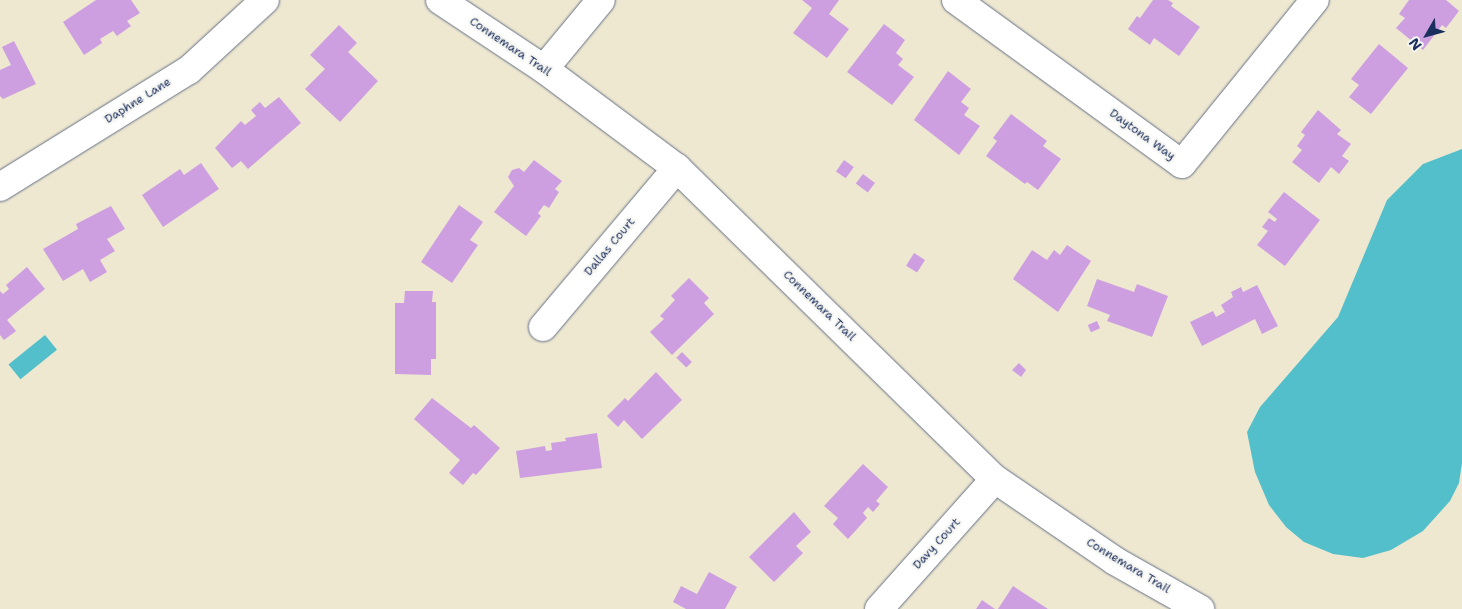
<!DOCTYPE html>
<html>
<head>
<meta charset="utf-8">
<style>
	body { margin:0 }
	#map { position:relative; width:1462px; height:609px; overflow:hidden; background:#eee8d1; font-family:"Shantell Sans",sans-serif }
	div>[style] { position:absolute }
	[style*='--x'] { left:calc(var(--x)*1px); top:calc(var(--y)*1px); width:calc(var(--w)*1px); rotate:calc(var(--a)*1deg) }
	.water>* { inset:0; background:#52bfcb; transform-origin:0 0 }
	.building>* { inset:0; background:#cd9fe1; transform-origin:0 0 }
	.roads { filter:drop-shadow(0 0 1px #657086) drop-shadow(0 0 1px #657086) }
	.minor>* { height:28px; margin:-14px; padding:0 14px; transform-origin:14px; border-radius:14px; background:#fff }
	span { translate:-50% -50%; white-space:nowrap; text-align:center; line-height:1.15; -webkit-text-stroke:4.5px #f6f6f2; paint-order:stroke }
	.street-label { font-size:12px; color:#1b2f5e }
	.north { position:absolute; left:1402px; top:10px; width:50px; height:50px; -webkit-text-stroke:4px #f6f6f2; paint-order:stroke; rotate:232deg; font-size:14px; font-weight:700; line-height:20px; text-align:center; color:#1b2f5e }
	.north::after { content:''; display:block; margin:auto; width:18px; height:22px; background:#1b2f5e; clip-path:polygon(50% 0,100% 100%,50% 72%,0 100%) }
</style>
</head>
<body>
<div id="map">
	<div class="water">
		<i style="clip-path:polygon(1462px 149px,1462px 463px,1459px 483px,1450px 501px,1423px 531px,1391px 550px,1363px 558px,1333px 554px,1304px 542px,1286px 527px,1269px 505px,1255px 472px,1247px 432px,1260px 407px,1338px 317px,1387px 200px,1423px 164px)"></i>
		<i style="left:45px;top:335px;width:19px;height:47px;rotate:51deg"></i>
	</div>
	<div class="building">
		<i style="clip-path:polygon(96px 0,131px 0,140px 13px,127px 21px,131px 26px,117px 36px,113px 31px,100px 39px,102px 43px,84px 55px,63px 22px)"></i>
		<i style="clip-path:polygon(802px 0,839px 0,829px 14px,849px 29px,827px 58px,793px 33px,812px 8px)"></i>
		<i style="clip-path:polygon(1153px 0,1168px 0,1173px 3px,1171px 6px,1200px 27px,1179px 56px,1154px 38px,1150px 45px,1128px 29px,1137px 16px,1140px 18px)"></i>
		<i style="clip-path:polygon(1409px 0,1446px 0,1459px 11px,1446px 28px,1442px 25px,1423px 50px,1396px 28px,1405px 18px,1399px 14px)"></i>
		<i style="clip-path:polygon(884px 24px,905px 40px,896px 53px,903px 59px,898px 65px,914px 77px,892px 105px,847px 72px)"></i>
		<i style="clip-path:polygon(339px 25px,357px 43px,348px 52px,378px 81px,340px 122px,305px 89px,325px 69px,310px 55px)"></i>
		<i style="clip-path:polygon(14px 41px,36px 84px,3px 99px,0 96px,0 70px,11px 65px,2px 47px)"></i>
		<i style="clip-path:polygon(1379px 44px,1408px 68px,1371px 114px,1349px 97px,1359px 85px,1351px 79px)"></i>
		<i style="clip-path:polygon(948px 71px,971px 89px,961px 102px,969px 108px,964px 115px,980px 126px,959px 155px,914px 120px)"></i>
		<i style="clip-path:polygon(279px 97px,301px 123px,248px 169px,241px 161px,232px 168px,215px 148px,241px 121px,245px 125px,256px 116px,251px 110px,260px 102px,265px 108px)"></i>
		<i style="clip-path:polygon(1318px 110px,1341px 130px,1337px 134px,1351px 144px,1342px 156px,1349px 161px,1339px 174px,1331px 167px,1319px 183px,1292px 162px,1302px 150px,1297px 146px,1305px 135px,1301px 132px)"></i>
		<i style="clip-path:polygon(1011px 114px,1047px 141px,1043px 146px,1061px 159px,1038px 190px,1027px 182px,1025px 184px,986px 156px,997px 141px,993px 138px)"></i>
		<i style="clip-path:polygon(534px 160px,562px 181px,555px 189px,559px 192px,549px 208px,544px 205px,538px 213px,541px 216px,526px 236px,494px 212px,514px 186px,508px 177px,512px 170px,519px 168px,524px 172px)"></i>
		<i style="left:844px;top:160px;width:12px;height:14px;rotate:35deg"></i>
		<i style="clip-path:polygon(201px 163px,219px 189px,163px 227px,142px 195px,180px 169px,184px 175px)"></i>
		<i style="left:863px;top:174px;width:15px;height:12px;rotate:37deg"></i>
		<i style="clip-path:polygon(1284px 192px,1320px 220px,1285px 266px,1257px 245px,1268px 231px,1262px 227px,1269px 218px,1275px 222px,1277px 219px,1268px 212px)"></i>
		<i style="clip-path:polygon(459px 205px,483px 222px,470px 240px,478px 245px,452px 283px,421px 262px)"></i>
		<i style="clip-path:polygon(111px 206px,125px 229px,107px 239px,115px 251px,100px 260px,107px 272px,90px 282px,83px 269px,63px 281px,43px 249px,78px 229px,76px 224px)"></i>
		<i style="clip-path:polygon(1067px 245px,1091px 261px,1058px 312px,1013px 279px,1032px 250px,1047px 260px,1054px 250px,1060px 255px)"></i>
		<i style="left:914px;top:253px;width:13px;height:15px;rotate:32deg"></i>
		<i style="clip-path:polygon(27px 267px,45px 289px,7px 320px,16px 331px,4px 340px,0 335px,0 291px,3px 294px,9px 289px,6px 285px)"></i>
		<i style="clip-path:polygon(689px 278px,709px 298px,704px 303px,714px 314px,672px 355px,650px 332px,664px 319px,660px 316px,675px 300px,671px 296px)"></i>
		<i style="clip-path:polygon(1097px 279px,1134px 292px,1137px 284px,1168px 296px,1152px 337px,1107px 321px,1110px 315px,1087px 306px)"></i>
		<i style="clip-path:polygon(1257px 285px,1278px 326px,1262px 334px,1255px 319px,1202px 346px,1190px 322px,1213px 311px,1216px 317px,1225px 312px,1221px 305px,1233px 297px,1231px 292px,1241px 287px,1243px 292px)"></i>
		<i style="clip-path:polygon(405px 291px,433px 291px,432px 302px,436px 302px,436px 359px,431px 359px,431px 375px,395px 374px,395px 303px,404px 303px)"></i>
		<i style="left:1097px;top:321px;width:8px;height:10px;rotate:67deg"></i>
		<i style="left:682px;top:352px;width:14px;height:8px;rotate:45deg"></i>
		<i style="clip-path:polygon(1019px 363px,1026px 370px,1021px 377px,1012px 370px)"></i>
		<i style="clip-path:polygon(656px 372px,682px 400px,642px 439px,624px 420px,618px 427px,607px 416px,625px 398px,628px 401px)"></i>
		<i style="clip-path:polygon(432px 398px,471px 428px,474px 425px,500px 448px,476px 475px,473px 473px,463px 485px,449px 473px,460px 460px,414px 419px)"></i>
		<i style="clip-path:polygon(597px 433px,602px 468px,520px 478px,516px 451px,545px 446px,546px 451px,552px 450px,551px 443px,566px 441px,565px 438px)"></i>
		<i style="clip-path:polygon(863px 464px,888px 487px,876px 501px,880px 504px,873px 512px,868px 507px,863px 513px,867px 518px,848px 539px,833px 524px,838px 518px,824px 506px)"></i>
		<i style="clip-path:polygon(794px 512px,811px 532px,796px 546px,803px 553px,774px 582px,749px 557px)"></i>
		<i style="clip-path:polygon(709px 572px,737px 587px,725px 609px,686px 609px,673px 602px,681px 586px,697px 594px)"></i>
		<i style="clip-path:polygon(1013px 586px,1048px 609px,998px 609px)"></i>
		<i style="clip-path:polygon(982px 600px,995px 609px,976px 609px)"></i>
	</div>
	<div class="roads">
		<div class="minor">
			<i style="--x:440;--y:0;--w:125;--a:33.6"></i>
			<i style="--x:544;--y:69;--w:166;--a:36.7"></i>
			<i style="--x:677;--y:168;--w:445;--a:44.4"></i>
			<i style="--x:995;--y:479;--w:145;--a:34.3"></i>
			<i style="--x:1115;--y:561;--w:98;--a:29.5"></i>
			<i style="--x:956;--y:0;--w:279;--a:36"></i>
			<i style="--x:1182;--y:164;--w:211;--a:-51"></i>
			<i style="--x:544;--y:69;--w:89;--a:-50.4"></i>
			<i style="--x:0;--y:187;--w:222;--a:-31.8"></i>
			<i style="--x:189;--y:70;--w:103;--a:-42.6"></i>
			<i style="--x:543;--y:327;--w:208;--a:-49.9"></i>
			<i style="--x:879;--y:609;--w:174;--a:-48.3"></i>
		</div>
	</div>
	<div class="street-label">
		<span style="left:510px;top:47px;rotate:34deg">Connemara Trail</span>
		<span style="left:138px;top:101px;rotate:-32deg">Daphne Lane</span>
		<span style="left:1142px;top:135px;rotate:36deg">Daytona Way</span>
		<span style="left:610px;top:247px;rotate:-50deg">Dallas Court</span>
		<span style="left:819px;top:306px;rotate:44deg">Connemara Trail</span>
		<span style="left:937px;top:544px;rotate:-48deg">Davy Court</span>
		<span style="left:1128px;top:566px;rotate:31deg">Connemara Trail</span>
	</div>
	<div class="north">N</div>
</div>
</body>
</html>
